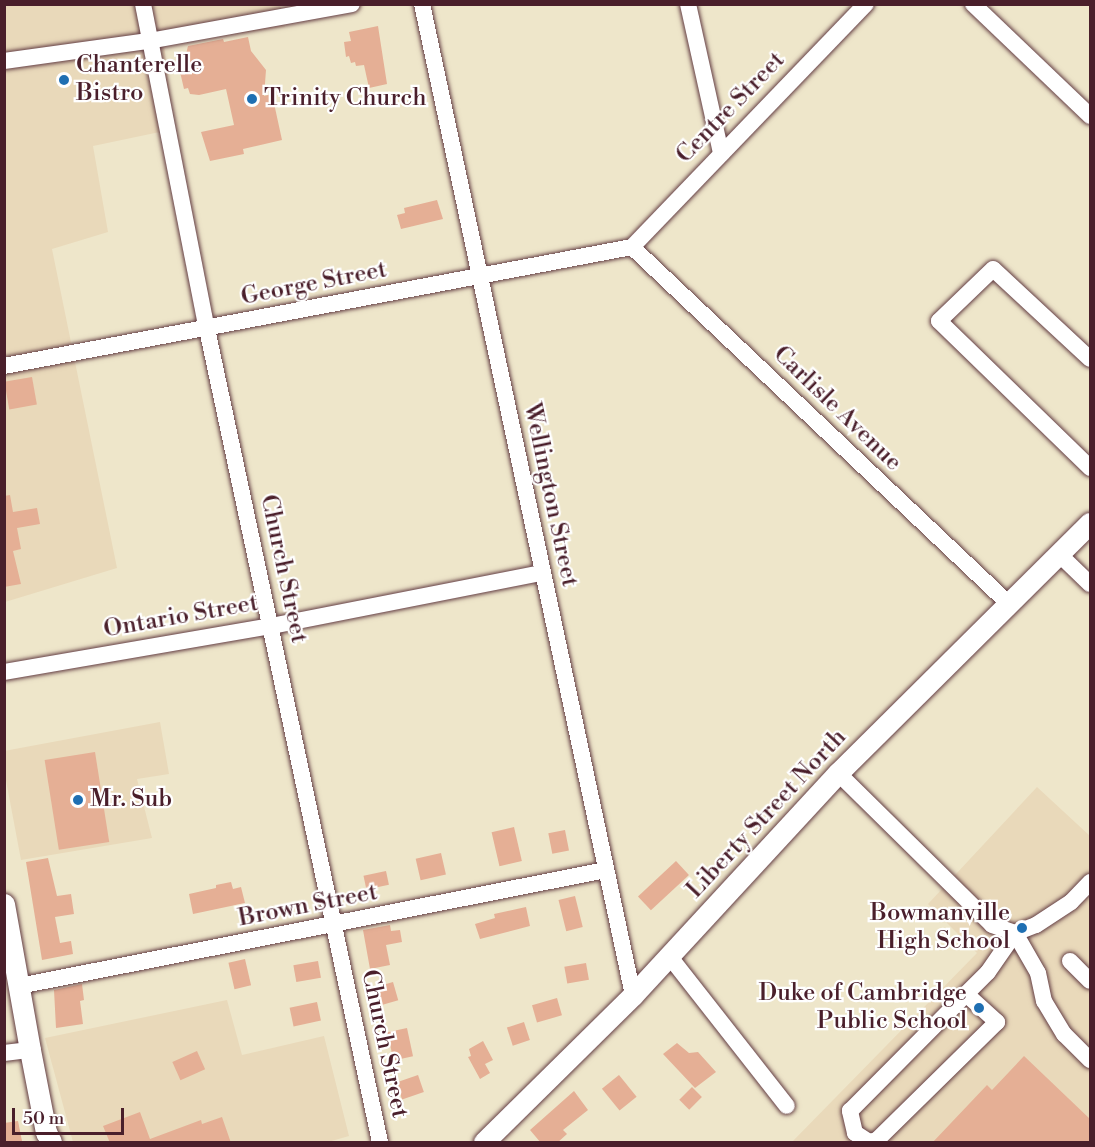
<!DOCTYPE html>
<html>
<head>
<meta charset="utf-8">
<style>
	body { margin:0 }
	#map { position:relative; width:1095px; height:1147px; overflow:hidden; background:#eee6ca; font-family:"Libre Bodoni",serif }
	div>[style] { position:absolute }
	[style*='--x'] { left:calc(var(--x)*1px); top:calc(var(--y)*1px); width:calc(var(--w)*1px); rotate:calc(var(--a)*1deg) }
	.built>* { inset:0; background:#e9d9ba }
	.building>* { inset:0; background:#e5af95; transform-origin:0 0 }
	.roads { filter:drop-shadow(0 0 2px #633d43) drop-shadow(0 0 2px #633d43) }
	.minor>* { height:16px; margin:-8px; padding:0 8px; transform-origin:8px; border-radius:8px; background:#fff }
	.major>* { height:21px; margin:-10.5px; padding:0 10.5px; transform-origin:10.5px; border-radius:10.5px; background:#fff }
	.dots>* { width:16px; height:16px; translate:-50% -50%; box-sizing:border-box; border:3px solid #fff; border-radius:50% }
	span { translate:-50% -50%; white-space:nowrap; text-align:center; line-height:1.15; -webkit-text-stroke:4.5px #fff; paint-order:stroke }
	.poi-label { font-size:24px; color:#4a1f2b }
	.left { translate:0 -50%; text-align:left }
	.right { translate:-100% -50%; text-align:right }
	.street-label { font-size:24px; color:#4a1f2b }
	.frame { position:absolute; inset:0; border:6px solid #4a1f2b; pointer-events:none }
	.scale { position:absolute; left:12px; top:1108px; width:112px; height:27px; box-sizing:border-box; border:3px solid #4a1f2b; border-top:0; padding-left:8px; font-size:18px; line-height:21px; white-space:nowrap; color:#4a1f2b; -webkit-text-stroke:4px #fff; paint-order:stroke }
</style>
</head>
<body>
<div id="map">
	<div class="built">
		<i style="clip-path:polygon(5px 5px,280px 5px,285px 27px,164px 44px,174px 129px,93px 146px,108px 232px,52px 249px,117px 568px,5px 602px)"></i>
		<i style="clip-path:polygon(160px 722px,169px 774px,137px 779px,152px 838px,21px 860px,5px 775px,4px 751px)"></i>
		<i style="clip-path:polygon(1037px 787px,1090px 836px,1090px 1142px,792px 1142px,977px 953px,928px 904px)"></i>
		<i style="clip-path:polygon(227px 1000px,242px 1055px,324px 1036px,349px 1136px,328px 1142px,73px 1142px,45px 1038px)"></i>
	</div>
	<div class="building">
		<i style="clip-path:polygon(378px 26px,387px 84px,369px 88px,364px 65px,356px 66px,355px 62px,351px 63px,349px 56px,346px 57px,344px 42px,351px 41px,349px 32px)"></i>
		<i style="clip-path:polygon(248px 37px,251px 51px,266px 70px,264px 96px,272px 94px,282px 140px,243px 149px,244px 154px,210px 161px,201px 132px,234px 125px,226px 89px,199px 95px,190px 94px,188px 88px,184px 89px,177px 59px,185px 58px,188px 46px,223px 39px,224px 42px)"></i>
		<i style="clip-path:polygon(437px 200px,443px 219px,401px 229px,397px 215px,405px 213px,404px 208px)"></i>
		<i style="left:32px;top:377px;width:28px;height:28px;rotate:80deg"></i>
		<i style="clip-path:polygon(10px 495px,13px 512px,37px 508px,40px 524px,17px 528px,21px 549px,13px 551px,21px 584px,4px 587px,4px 496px)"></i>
		<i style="left:95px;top:752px;width:91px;height:51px;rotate:81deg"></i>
		<i style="left:514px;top:827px;width:35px;height:23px;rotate:77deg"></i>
		<i style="left:565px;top:830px;width:21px;height:17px;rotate:79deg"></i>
		<i style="left:441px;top:853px;width:22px;height:26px;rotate:77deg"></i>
		<i style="clip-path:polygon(48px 858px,57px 896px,71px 894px,74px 914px,55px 917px,60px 943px,71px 941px,73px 954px,42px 960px,26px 862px)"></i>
		<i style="left:676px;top:861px;width:19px;height:52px;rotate:47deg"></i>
		<i style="left:386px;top:871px;width:14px;height:23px;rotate:78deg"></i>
		<i style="clip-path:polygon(231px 882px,233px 889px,241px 887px,245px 903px,193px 914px,189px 894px,216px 888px,216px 885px)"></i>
		<i style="left:575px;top:896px;width:32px;height:17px;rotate:76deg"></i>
		<i style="clip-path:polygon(526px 907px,530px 926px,480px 939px,475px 924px,495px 918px,494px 914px)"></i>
		<i style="clip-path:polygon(390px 925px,391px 931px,400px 930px,402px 942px,386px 945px,390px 965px,370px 969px,363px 930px)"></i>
		<i style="left:245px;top:959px;width:27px;height:17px;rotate:77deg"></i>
		<i style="left:318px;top:961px;width:17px;height:25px;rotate:80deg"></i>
		<i style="left:586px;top:963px;width:17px;height:22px;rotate:80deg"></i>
		<i style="left:393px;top:982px;width:19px;height:18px;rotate:74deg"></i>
		<i style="clip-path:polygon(82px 984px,84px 1000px,80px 1001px,83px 1024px,56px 1028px,54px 990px)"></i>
		<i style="left:557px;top:998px;width:18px;height:26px;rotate:74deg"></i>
		<i style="left:317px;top:1002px;width:19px;height:28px;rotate:78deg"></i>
		<i style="left:524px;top:1022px;width:19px;height:18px;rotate:72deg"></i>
		<i style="left:407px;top:1028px;width:29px;height:20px;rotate:78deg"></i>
		<i style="clip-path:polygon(483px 1041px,493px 1060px,485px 1064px,490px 1073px,480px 1079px,468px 1057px,471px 1056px,469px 1049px)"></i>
		<i style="clip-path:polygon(677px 1043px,689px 1053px,698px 1052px,716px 1072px,695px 1088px,663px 1054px)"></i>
		<i style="left:197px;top:1051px;width:20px;height:27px;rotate:66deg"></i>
		<i style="clip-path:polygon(1024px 1056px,1090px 1119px,1090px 1143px,932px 1143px,987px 1085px,992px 1090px)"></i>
		<i style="left:418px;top:1075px;width:18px;height:23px;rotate:71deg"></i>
		<i style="left:619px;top:1075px;width:28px;height:22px;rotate:51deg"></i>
		<i style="left:692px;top:1087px;width:14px;height:18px;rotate:45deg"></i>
		<i style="clip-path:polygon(574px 1091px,588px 1110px,563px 1130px,567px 1134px,557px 1143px,541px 1143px,530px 1130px)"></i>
		<i style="clip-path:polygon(140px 1112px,150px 1139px,201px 1120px,202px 1124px,222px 1117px,231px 1143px,110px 1143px,103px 1126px)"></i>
		<i style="clip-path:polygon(18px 1121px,22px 1141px,5px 1143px,4px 1123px)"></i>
	</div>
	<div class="roads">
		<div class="minor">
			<i style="--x:143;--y:4;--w:331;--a:78.9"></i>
			<i style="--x:207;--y:329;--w:831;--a:77.99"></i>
			<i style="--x:422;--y:4;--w:1013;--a:77.98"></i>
			<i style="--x:688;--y:4;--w:153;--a:77.5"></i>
			<i style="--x:973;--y:4;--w:162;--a:43.7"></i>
			<i style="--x:4;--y:61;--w:146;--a:-7.9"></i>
			<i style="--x:149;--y:41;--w:206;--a:-10.3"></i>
			<i style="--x:632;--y:247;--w:519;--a:43.44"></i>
			<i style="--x:632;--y:247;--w:337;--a:-46.1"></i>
			<i style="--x:1090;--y:359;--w:132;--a:-137.1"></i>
			<i style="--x:993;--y:269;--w:75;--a:136.1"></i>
			<i style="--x:939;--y:321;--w:211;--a:44.2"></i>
			<i style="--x:4;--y:366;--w:639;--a:-10.73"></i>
			<i style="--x:1059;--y:554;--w:43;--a:44.1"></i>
			<i style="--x:4;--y:672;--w:271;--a:-9.8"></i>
			<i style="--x:271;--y:626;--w:275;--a:-11.1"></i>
			<i style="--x:838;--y:773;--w:216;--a:44.6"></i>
			<i style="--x:992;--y:925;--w:24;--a:19"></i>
			<i style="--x:1015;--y:933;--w:22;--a:-21"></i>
			<i style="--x:1036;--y:925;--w:42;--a:-33.3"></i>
			<i style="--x:1071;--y:902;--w:28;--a:-46"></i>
			<i style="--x:670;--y:957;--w:189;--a:51.9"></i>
			<i style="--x:1070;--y:961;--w:28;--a:45"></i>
			<i style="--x:19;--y:986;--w:598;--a:-11.18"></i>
			<i style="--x:966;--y:994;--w:42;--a:42.1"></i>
			<i style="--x:997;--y:1022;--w:168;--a:135.5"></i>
			<i style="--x:877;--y:1140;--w:8;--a:166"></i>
			<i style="--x:869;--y:1142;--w:17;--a:-147"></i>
			<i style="--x:855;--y:1133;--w:23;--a:-103"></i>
			<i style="--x:850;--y:1111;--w:165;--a:-45.2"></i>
			<i style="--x:966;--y:994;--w:31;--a:-45"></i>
			<i style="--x:988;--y:972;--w:47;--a:-55.3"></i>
			<i style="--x:1015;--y:933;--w:46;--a:60.1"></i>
			<i style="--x:1038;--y:973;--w:29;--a:78"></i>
			<i style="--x:1044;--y:1001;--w:39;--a:59"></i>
			<i style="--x:1064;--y:1034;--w:37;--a:45"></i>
			<i style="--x:4;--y:1053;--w:26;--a:-7"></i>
		</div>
		<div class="major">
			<i style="--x:4;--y:904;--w:148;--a:79.9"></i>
			<i style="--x:30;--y:1050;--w:84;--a:79"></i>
			<i style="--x:46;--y:1132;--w:11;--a:63"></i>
			<i style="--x:484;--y:1142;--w:209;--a:-44.6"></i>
			<i style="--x:633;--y:995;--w:302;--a:-47.3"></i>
			<i style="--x:838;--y:773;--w:355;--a:-44.8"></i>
		</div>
	</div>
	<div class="dots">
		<i style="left:64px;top:80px;background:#1f6fb2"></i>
		<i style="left:252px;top:99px;background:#1f6fb2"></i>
		<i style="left:78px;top:800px;background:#1f6fb2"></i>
		<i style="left:1022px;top:928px;background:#1f6fb2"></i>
		<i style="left:979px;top:1008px;background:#1f6fb2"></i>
	</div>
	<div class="poi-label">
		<span class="left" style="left:76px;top:80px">Chanterelle<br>Bistro</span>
		<span class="left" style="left:264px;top:99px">Trinity Church</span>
		<span class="left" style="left:90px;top:800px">Mr. Sub</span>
		<span class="right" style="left:1010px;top:928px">Bowmanville<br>High School</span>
		<span class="right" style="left:967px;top:1008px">Duke of Cambridge<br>Public School</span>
	</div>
	<div class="street-label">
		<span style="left:731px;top:108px;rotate:-46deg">Centre Street</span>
		<span style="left:314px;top:284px;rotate:-11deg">George Street</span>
		<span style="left:837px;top:409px;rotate:44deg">Carlisle Avenue</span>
		<span style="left:550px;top:495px;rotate:78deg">Wellington Street</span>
		<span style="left:283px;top:569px;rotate:78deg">Church Street</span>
		<span style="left:181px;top:617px;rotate:-10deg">Ontario Street</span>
		<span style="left:767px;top:814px;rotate:-47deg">Liberty Street North</span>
		<span style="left:308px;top:906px;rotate:-11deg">Brown Street</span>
		<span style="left:384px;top:1044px;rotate:78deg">Church Street</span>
	</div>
	<div class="frame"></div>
	<div class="scale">50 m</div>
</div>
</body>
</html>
